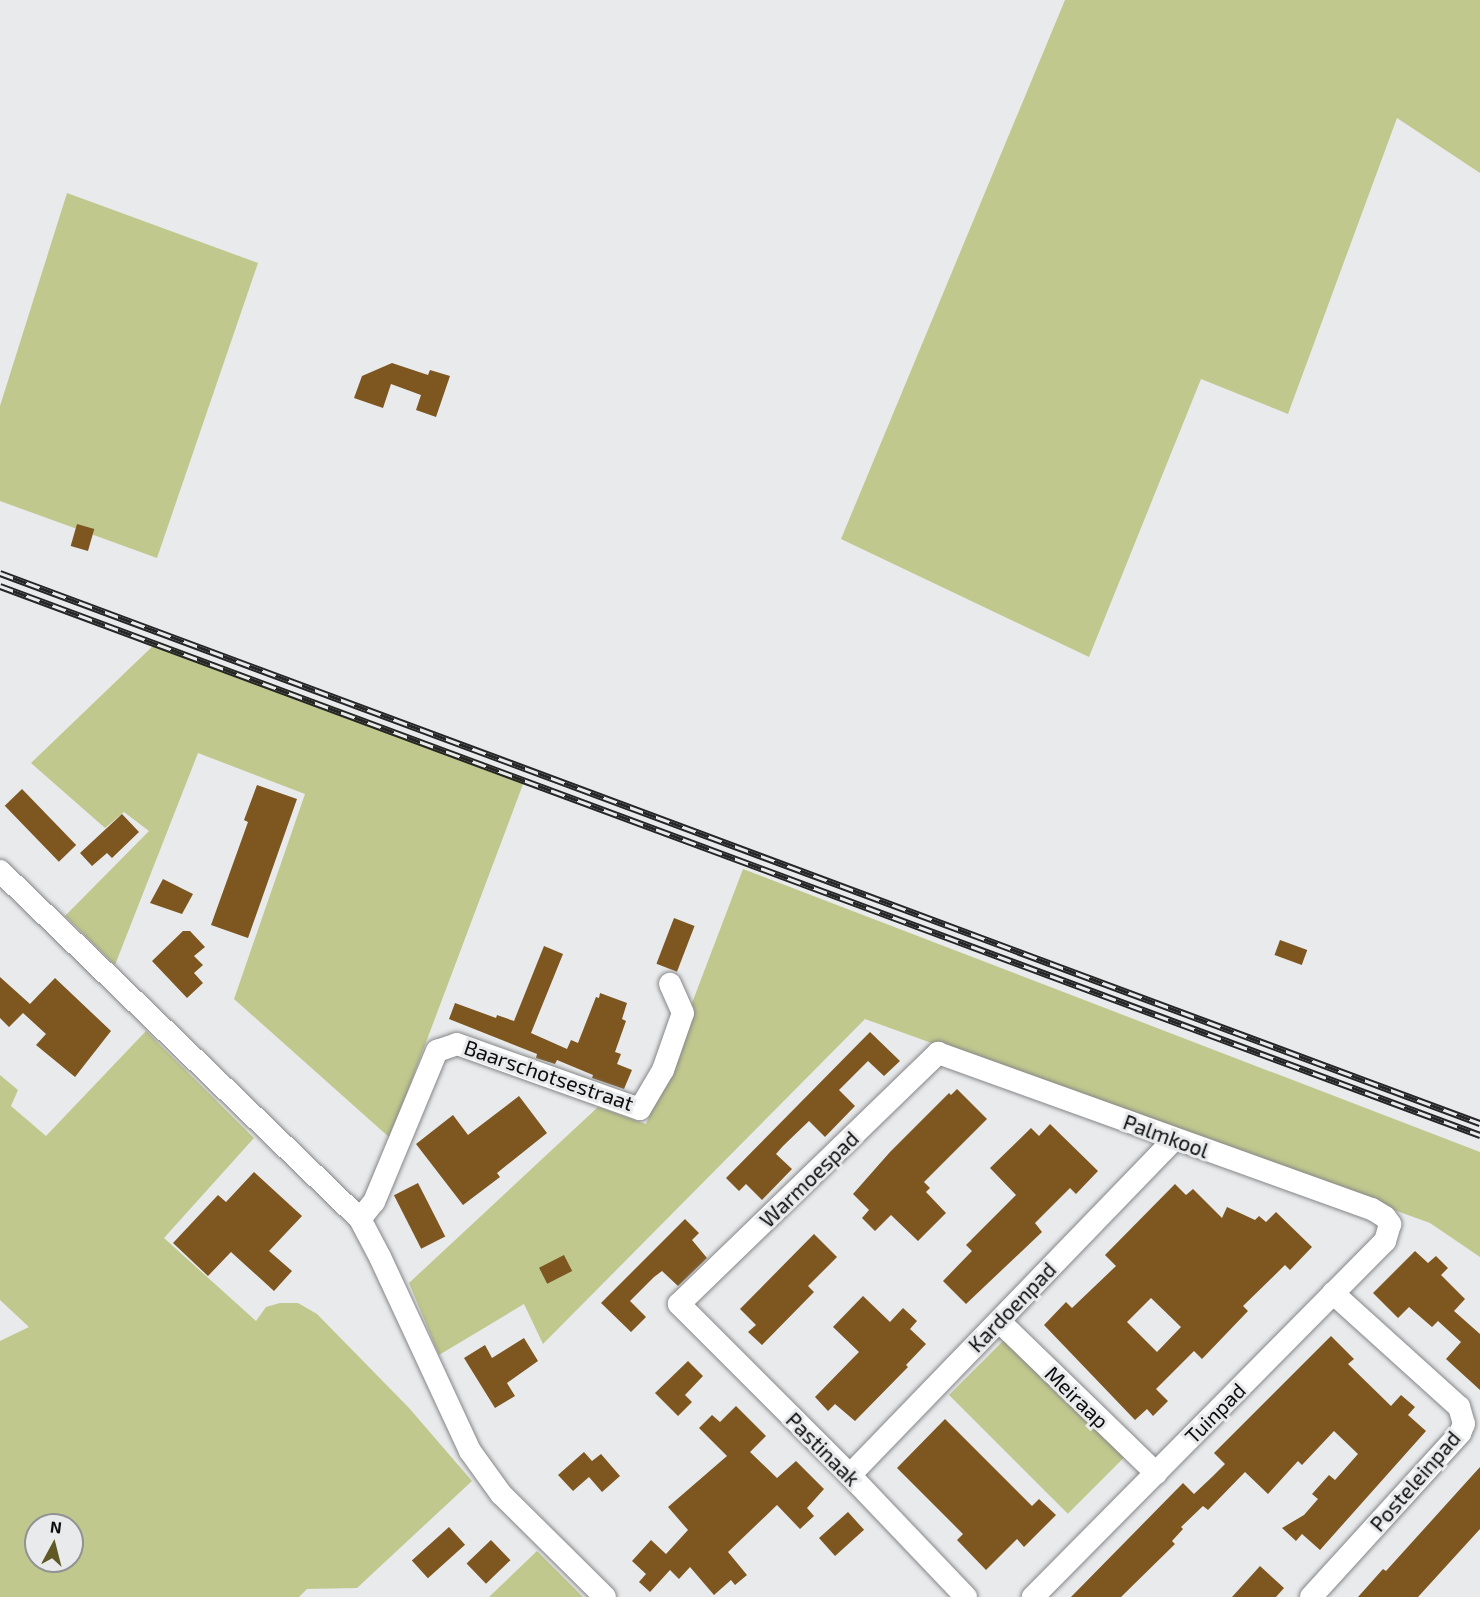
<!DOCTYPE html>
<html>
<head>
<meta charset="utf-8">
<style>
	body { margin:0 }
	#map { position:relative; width:1480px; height:1597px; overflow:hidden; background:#e9eaec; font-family:"Exo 2",sans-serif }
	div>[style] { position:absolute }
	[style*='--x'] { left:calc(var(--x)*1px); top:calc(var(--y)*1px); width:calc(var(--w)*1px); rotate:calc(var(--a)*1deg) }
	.green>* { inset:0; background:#c1c88d; transform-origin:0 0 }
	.building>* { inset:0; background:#7d5620; transform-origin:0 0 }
	.roads { filter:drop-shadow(0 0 2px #858688) drop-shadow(0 0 2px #858688) }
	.minor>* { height:22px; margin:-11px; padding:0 11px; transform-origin:11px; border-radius:11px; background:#fff }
	.rail>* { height:7px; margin-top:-3.5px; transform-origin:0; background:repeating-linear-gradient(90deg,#e9eaec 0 14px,#262627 0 28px); box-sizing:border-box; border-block:2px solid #262627 }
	span { translate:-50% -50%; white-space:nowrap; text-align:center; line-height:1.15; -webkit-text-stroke:6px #e9eaec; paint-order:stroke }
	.street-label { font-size:21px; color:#0d0d0e }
	.north { position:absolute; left:24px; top:1513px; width:60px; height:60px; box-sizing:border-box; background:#e9eaec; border:2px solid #919293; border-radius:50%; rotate:7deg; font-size:16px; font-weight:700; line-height:24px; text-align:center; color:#0d0d0e }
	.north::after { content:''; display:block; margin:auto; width:21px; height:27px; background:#605925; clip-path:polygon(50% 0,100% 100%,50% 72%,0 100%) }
</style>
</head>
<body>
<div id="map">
	<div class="green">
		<i style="clip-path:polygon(1065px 0,1480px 0,1480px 173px,1397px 118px,1288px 414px,1201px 379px,1089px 657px,841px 539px)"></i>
		<i style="clip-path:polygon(67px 193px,258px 263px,157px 558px,0 501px,0 406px)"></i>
		<i style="clip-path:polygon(157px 642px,525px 779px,390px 1138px,234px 999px,305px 794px,198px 753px,115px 965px,65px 916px,149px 831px,124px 812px,105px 828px,31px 763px)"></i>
		<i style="clip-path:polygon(743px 869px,1480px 1152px,1480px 1257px,1430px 1223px,865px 1019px,543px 1344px,524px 1304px,439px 1355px,409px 1283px,598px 1107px,646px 1124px)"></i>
		<i style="clip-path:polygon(evenodd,146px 1031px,254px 1138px,164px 1238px,256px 1321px,266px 1307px,280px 1303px,298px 1303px,317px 1314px,409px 1408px,472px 1481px,357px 1588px,307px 1589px,299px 1597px,0 1597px,0 1341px,29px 1327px,0 1300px,0 1075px,18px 1090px,11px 1106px,46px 1136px,146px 1031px,36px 1525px,72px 1525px,72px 1561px,36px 1561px,36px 1525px)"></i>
		<i style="left:1007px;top:1337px;width:168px;height:82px;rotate:45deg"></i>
		<i style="clip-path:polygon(537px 1551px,583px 1597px,489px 1597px)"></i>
	</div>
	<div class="building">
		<i style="clip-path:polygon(392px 363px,428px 375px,430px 370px,450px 376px,436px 417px,416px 410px,421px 395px,391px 384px,383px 408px,354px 398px,362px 376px)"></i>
		<i style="left:77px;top:524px;width:18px;height:23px;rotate:16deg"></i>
		<i style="clip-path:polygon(257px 785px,297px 799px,248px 938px,211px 925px,248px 822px,244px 820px)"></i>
		<i style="left:22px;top:789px;width:78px;height:24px;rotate:46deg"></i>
		<i style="clip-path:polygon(122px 814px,139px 832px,112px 858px,107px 853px,92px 866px,80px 853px)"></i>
		<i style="clip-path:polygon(163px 879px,193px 894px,182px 914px,150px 903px)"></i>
		<i style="left:674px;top:918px;width:22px;height:49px;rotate:21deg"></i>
		<i style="clip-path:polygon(183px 931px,190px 931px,205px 947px,194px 956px,203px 965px,194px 973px,203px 983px,187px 998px,152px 961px)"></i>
		<i style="left:1280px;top:940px;width:29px;height:16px;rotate:20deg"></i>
		<i style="clip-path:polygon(544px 946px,563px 954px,531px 1033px,567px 1049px,571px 1040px,578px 1043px,596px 997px,599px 998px,600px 993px,627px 1003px,622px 1019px,626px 1021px,615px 1052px,621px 1054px,617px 1064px,632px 1070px,624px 1089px,592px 1078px,593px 1075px,557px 1060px,555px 1064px,536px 1058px,537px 1054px,449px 1019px,455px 1003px,496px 1018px,497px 1015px,514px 1021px)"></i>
		<i style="clip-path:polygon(0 977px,30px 1004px,55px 978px,111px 1031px,75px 1077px,36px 1045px,46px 1034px,23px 1013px,9px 1027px,0 1018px)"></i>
		<i style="clip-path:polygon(870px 1032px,900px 1061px,884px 1076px,868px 1061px,839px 1090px,855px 1106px,825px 1137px,809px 1121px,783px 1146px,776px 1154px,792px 1169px,762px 1200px,746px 1184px,739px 1191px,726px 1178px)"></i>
		<i style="clip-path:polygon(957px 1089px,987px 1119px,924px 1182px,930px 1188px,926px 1192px,946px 1213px,918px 1241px,891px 1215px,875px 1231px,862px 1218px,869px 1210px,853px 1194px,890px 1152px,949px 1093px,951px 1095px)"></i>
		<i style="clip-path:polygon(519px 1096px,547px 1133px,497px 1173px,500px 1177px,463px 1205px,416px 1144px,453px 1115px,468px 1135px)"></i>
		<i style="clip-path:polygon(1050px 1124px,1098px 1171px,1076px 1194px,1070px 1188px,1035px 1223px,1042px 1232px,966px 1304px,943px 1281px,972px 1251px,966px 1245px,1016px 1195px,990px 1168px,1031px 1128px,1039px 1136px)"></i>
		<i style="clip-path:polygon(254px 1172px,302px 1216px,269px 1251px,292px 1271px,274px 1291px,231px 1252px,208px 1276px,173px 1243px,218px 1195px,226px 1202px)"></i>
		<i style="left:418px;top:1183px;width:60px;height:27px;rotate:63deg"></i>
		<i style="clip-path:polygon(evenodd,1175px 1184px,1186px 1195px,1193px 1189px,1222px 1218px,1227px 1207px,1255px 1220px,1259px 1216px,1266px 1222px,1276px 1212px,1312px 1247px,1290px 1270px,1285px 1265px,1243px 1306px,1248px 1311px,1202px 1359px,1194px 1351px,1156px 1389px,1168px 1401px,1153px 1416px,1147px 1409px,1135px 1420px,1044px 1325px,1066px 1302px,1072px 1308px,1116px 1266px,1105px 1255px,1175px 1184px,1151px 1298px,1181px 1327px,1157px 1352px,1127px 1322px,1151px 1298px)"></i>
		<i style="clip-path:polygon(685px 1219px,699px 1233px,692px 1240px,707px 1258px,678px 1286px,662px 1271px,654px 1277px,630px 1301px,646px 1317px,631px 1332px,601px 1303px)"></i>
		<i style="clip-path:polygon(814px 1234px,837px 1257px,808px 1286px,814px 1292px,762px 1345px,748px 1332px,756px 1325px,740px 1309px)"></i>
		<i style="clip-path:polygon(1415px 1251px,1428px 1263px,1436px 1256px,1448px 1268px,1441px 1275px,1465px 1299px,1454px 1311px,1480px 1334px,1480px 1390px,1446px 1359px,1461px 1342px,1438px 1321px,1432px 1327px,1409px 1307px,1398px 1318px,1373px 1293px)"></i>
		<i style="left:564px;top:1255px;width:18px;height:28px;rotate:63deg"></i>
		<i style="clip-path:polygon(863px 1296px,890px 1322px,903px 1308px,917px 1321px,910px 1329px,926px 1344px,906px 1365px,908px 1367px,855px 1421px,835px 1404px,828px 1411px,815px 1397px,859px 1352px,833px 1327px)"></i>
		<i style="clip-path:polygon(1331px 1336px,1354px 1359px,1348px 1364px,1391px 1406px,1401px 1395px,1415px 1407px,1408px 1415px,1426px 1431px,1320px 1550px,1302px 1534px,1296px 1541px,1282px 1528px,1304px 1515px,1318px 1499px,1312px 1494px,1329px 1475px,1335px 1480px,1358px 1454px,1334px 1431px,1302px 1465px,1298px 1461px,1268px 1494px,1245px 1472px,1208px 1510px,1203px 1506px,1181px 1527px,1183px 1529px,1172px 1541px,1175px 1544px,1121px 1597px,1071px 1597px,1183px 1483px,1194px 1494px,1212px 1477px,1225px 1464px,1214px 1453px)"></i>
		<i style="clip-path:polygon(524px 1338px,538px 1361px,507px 1383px,515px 1396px,495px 1408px,464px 1358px,485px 1345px,492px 1358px)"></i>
		<i style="clip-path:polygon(688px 1361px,703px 1376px,685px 1395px,692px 1402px,678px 1416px,655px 1393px)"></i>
		<i style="clip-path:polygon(736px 1406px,766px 1436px,750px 1452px,777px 1478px,796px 1461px,824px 1489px,807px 1508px,814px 1516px,800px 1529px,777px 1505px,728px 1552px,747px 1575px,735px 1585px,731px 1580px,714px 1595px,690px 1567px,679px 1579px,670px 1570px,650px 1592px,639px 1582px,646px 1574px,632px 1561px,651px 1540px,666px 1554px,688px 1530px,668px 1507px,727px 1456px,699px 1428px,712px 1415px,720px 1422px)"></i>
		<i style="clip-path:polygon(945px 1419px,1032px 1506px,1039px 1499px,1056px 1515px,1024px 1547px,1017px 1539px,986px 1570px,957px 1540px,963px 1534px,897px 1468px)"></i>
		<i style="clip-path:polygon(584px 1452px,592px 1461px,601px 1454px,620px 1476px,602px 1492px,589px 1477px,573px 1491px,558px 1475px)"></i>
		<i style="clip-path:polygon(1480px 1467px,1480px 1529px,1418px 1597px,1358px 1597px,1383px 1569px,1386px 1571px)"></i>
		<i style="left:848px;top:1512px;width:24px;height:39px;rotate:48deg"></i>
		<i style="left:449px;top:1527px;width:24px;height:50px;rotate:48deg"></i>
		<i style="left:491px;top:1540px;width:28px;height:34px;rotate:46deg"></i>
		<i style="clip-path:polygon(1260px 1566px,1284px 1588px,1276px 1597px,1232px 1597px)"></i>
	</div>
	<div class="roads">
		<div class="minor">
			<i style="--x:0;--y:871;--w:501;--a:44.03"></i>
			<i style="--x:360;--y:1219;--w:43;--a:62.2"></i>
			<i style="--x:380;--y:1257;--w:214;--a:65.1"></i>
			<i style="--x:470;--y:1451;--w:53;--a:54.2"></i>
			<i style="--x:501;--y:1494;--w:146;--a:44.7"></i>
			<i style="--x:360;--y:1219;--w:22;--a:-51"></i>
			<i style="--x:374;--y:1202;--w:164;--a:-67.4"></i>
			<i style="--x:437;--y:1051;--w:21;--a:-19"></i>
			<i style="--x:457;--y:1044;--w:194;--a:19.6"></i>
			<i style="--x:640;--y:1109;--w:45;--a:-59.5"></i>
			<i style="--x:663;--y:1070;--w:60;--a:-70.7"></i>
			<i style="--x:683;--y:1013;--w:32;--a:-114"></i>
			<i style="--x:999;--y:1321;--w:219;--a:44.1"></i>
			<i style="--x:850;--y:1475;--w:467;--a:-46"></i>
			<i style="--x:966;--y:1597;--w:168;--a:-133.6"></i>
			<i style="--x:850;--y:1475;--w:242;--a:-135"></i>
			<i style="--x:679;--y:1304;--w:361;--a:-44.1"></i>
			<i style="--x:938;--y:1053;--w:461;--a:19.8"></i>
			<i style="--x:1372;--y:1209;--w:15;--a:32"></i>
			<i style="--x:1385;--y:1217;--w:9;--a:54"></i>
			<i style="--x:1390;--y:1224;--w:18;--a:106"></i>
			<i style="--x:1385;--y:1241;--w:501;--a:134.68"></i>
			<i style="--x:1311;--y:1597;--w:222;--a:-47.7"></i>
			<i style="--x:1460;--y:1433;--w:10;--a:-66"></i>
			<i style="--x:1464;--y:1424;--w:18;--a:-106"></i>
			<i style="--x:1459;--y:1407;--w:170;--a:-137.9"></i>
		</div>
	</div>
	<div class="rail">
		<i style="--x:0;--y:573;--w:1579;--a:20.39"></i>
		<i style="--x:0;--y:586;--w:1579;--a:20.35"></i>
	</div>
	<div class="street-label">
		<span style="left:549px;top:1075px;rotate:19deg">Baarschotsestraat</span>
		<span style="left:1166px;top:1136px;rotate:20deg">Palmkool</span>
		<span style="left:809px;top:1179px;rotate:-44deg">Warmoespad</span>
		<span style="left:1012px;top:1307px;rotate:-46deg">Kardoenpad</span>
		<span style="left:1077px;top:1397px;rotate:44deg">Meiraap</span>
		<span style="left:1215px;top:1413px;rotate:-45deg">Tuinpad</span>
		<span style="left:823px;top:1449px;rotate:45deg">Pastinaak</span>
		<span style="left:1415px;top:1481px;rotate:-49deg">Posteleinpad</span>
	</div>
	<div class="north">N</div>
</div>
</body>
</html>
